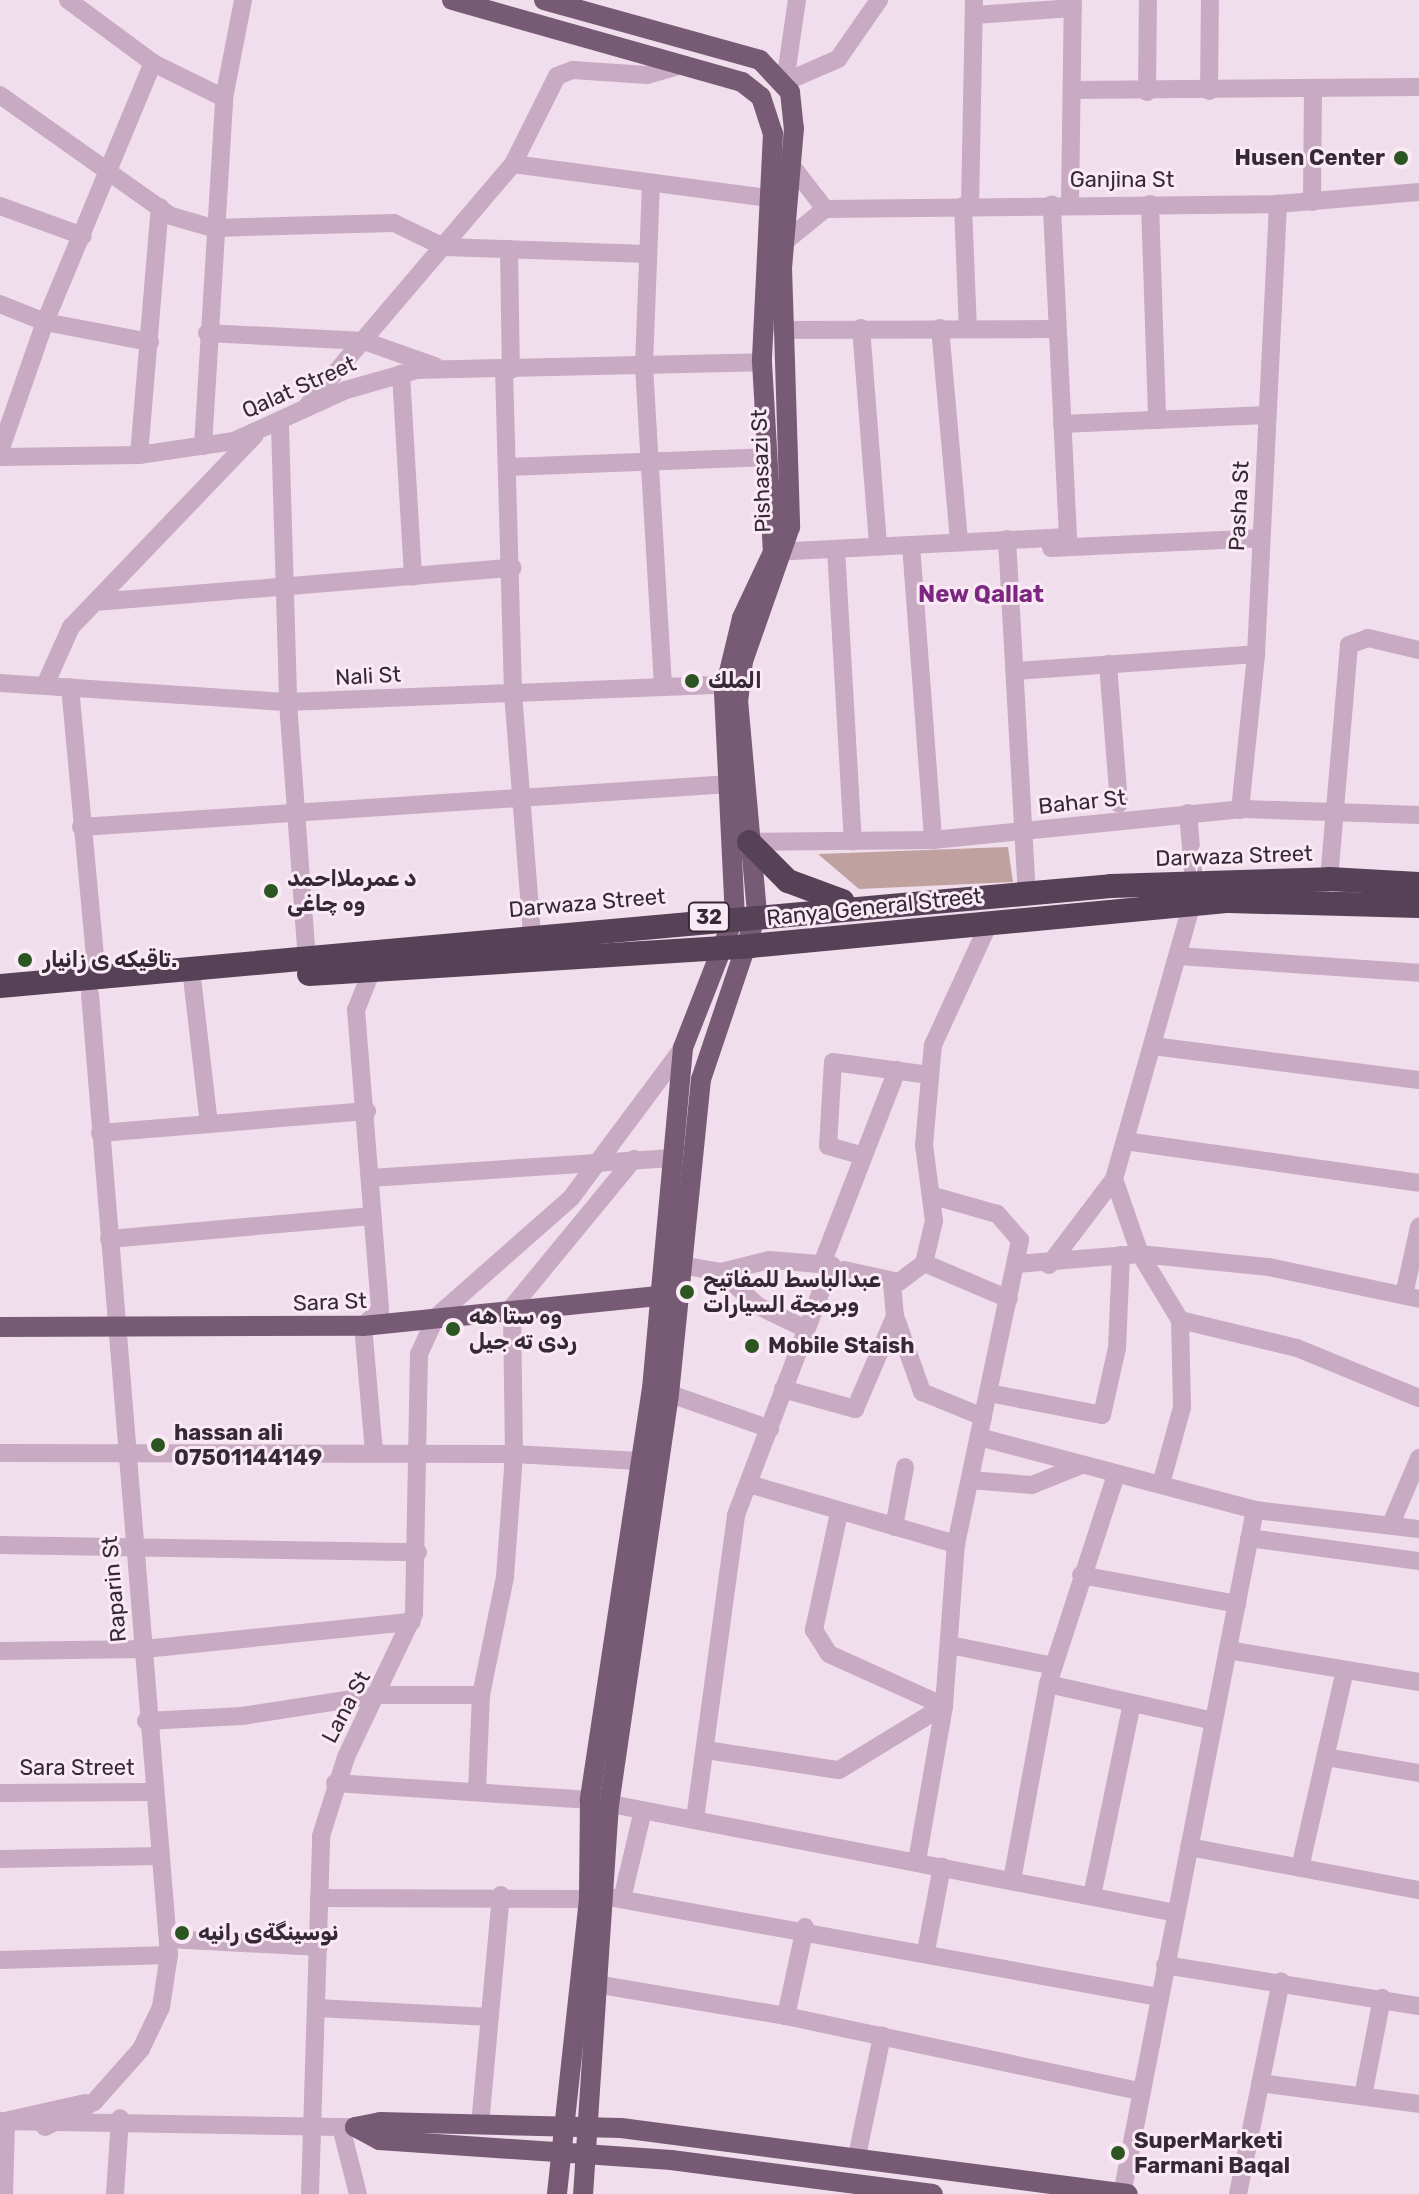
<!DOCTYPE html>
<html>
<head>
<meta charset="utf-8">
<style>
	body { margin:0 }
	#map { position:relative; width:1419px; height:2194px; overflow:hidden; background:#f1deec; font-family:Rubik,Cairo,sans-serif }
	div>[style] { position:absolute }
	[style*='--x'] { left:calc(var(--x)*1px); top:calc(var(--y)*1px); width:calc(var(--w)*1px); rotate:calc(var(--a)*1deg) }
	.green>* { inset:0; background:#bfa19f }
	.minor>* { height:18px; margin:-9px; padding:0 9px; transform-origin:9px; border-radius:9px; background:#c8aac3 }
	.major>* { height:20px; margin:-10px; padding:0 10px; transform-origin:10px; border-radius:10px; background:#775b75 }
	.highway>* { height:24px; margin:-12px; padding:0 12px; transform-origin:12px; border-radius:12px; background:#574156 }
	.dots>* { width:22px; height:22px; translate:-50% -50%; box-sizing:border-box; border:4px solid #f9eaf5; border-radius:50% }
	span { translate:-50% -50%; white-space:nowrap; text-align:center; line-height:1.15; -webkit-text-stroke:6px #f9eaf5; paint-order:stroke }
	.shield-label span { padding:2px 6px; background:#f9eaf5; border:2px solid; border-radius:6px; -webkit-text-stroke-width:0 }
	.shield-label { font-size:20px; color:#362936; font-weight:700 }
	.poi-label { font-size:22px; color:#362936; font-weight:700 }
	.right { translate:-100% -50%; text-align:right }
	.left { translate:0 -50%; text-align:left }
	.street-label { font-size:22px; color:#362936 }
	.neighbourhood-label { font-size:24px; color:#7d2880; font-weight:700 }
</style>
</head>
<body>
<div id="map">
	<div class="green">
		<i style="clip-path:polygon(1008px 847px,1013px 882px,859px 889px,818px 854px)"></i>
	</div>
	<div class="minor">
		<i style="--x:68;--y:0;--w:106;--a:36.5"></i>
		<i style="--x:153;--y:63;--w:79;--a:26.2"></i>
		<i style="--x:974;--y:15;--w:99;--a:-4"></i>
		<i style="--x:785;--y:82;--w:58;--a:-23.5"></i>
		<i style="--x:838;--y:59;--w:72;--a:-55.2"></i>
		<i style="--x:785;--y:82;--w:83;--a:-81.7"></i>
		<i style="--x:1072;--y:90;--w:347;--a:-0.5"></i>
		<i style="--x:1209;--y:91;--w:91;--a:-89.4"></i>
		<i style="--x:1147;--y:92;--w:92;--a:-89.4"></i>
		<i style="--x:0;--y:95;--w:209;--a:35.3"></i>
		<i style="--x:171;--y:216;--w:44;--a:15.9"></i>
		<i style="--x:213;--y:228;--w:181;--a:-1.6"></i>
		<i style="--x:394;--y:223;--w:55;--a:25.6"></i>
		<i style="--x:444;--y:247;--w:204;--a:2"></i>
		<i style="--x:513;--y:164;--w:258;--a:7.6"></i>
		<i style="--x:791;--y:165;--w:56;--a:52.3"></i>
		<i style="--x:651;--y:183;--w:183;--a:92.2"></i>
		<i style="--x:644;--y:366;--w:321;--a:86.6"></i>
		<i style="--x:1312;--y:202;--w:113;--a:-89.5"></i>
		<i style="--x:1070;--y:204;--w:204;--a:-89.2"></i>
		<i style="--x:1150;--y:204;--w:216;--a:88.1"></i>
		<i style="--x:0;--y:206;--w:88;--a:19.9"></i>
		<i style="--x:963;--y:206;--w:122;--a:87.7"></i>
		<i style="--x:970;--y:206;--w:206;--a:-88.9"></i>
		<i style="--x:782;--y:244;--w:55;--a:-39.1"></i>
		<i style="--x:825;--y:209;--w:453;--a:-0.6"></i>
		<i style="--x:1278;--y:204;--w:142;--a:-4.9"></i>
		<i style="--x:509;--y:249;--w:121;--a:89.1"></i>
		<i style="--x:0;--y:304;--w:48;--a:21.8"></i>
		<i style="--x:45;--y:322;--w:107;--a:10.8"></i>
		<i style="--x:861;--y:328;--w:219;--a:85.5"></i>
		<i style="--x:940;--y:328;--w:215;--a:84.9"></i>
		<i style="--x:782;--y:330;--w:275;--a:-0.2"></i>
		<i style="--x:207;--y:333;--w:157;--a:2.9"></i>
		<i style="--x:364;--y:341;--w:75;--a:19.4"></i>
		<i style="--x:504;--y:370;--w:323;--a:88.4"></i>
		<i style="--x:513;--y:693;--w:241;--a:85.5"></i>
		<i style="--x:401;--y:374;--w:203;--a:86.6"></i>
		<i style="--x:307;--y:406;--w:318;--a:-49.6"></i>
		<i style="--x:513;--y:164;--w:98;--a:-63.4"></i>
		<i style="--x:557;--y:76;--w:17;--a:-21"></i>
		<i style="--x:573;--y:70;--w:74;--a:3.9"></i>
		<i style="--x:647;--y:75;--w:37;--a:-16"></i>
		<i style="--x:1062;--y:424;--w:205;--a:-2.5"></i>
		<i style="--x:280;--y:426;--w:276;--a:88.3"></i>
		<i style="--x:288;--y:702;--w:258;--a:85.8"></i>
		<i style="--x:203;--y:446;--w:349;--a:-86.5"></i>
		<i style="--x:224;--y:98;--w:100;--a:-79"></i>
		<i style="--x:0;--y:451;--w:137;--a:-70.8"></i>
		<i style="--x:45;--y:322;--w:281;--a:-67.4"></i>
		<i style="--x:139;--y:455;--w:249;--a:-85.2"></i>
		<i style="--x:0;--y:457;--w:139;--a:-0.8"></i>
		<i style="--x:139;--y:455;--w:96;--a:-8.4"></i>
		<i style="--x:234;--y:441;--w:123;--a:-24.5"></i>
		<i style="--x:346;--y:390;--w:73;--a:-15.9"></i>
		<i style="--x:416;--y:370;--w:346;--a:-1.3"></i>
		<i style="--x:508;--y:467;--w:260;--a:-2.2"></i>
		<i style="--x:1007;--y:539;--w:356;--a:86.8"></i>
		<i style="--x:911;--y:545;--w:296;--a:85.7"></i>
		<i style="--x:1051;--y:548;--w:209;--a:-2.7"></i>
		<i style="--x:836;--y:549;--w:293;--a:86.7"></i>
		<i style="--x:773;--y:552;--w:295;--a:-2.9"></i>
		<i style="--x:1068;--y:537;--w:333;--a:-92.8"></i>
		<i style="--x:95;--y:602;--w:419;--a:-4.7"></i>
		<i style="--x:1108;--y:664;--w:140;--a:85.5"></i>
		<i style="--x:1015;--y:671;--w:242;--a:-4"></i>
		<i style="--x:0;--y:683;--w:289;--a:3.8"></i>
		<i style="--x:288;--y:702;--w:451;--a:-2.3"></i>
		<i style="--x:45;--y:685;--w:64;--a:-65.9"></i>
		<i style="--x:71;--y:627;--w:265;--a:-46.2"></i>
		<i style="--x:70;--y:687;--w:291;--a:84.7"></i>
		<i style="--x:1240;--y:810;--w:157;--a:-84.1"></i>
		<i style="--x:1256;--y:654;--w:451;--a:-87.2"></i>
		<i style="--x:1188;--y:813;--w:69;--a:85"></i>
		<i style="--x:81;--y:827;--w:650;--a:-3.79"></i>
		<i style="--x:749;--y:842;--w:184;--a:-0.6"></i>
		<i style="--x:933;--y:840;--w:314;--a:-5.7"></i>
		<i style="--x:1245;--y:809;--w:174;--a:2"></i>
		<i style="--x:1329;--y:879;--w:235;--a:-85.1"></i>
		<i style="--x:1349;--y:645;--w:20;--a:-20"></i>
		<i style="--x:1368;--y:638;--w:52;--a:13.2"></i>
		<i style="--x:1178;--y:956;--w:242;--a:4"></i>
		<i style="--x:191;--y:969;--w:156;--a:83.4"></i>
		<i style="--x:372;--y:970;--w:43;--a:111.8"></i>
		<i style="--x:356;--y:1010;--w:301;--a:85.4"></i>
		<i style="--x:380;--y:1310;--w:23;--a:137"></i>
		<i style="--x:363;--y:1326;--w:127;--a:85"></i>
		<i style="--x:1153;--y:1046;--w:268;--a:7.3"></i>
		<i style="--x:100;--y:1133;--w:268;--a:-4.7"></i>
		<i style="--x:1125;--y:1141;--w:297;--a:8.1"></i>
		<i style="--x:860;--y:1155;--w:33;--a:-164"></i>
		<i style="--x:828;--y:1146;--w:84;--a:-86.6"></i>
		<i style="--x:833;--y:1062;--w:97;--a:7.7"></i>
		<i style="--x:370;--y:1178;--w:303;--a:-3.8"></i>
		<i style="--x:109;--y:1239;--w:264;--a:-5"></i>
		<i style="--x:823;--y:1261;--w:205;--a:-68.8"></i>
		<i style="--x:924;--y:1263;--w:92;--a:23"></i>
		<i style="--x:1016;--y:1264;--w:124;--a:-4.6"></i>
		<i style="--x:1140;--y:1254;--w:130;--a:5.8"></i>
		<i style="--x:1269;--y:1267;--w:153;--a:12"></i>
		<i style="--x:681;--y:1265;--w:41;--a:9.9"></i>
		<i style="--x:721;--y:1272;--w:50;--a:42.6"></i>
		<i style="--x:758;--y:1306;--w:53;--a:25.6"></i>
		<i style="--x:1049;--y:1265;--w:108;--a:-52.9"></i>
		<i style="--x:721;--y:1272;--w:49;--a:-14"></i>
		<i style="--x:769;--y:1260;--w:63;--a:4.5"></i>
		<i style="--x:892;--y:1283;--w:33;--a:85"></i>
		<i style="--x:895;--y:1316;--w:81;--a:70.4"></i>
		<i style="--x:922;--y:1392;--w:66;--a:22.3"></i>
		<i style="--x:1404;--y:1295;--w:70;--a:-77.6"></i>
		<i style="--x:1180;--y:1320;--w:120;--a:13.5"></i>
		<i style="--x:1297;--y:1348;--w:132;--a:22.3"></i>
		<i style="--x:656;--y:1389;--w:121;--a:19.3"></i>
		<i style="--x:783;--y:1389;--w:75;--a:15.5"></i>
		<i style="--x:855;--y:1409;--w:101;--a:-66.7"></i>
		<i style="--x:989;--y:1393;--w:115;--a:11"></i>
		<i style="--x:1102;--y:1415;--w:69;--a:-77.4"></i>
		<i style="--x:1117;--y:1348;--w:93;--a:-87.5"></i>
		<i style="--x:979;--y:1437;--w:285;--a:14.8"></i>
		<i style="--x:1255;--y:1510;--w:165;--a:6.6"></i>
		<i style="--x:0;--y:1453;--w:514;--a:0.11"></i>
		<i style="--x:514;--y:1454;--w:125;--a:3.2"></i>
		<i style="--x:970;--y:1480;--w:62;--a:4.6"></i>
		<i style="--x:1032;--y:1485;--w:51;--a:-22"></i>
		<i style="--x:749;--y:1484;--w:216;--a:16.2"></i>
		<i style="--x:1161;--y:1484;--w:80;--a:-74.7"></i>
		<i style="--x:1182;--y:1407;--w:87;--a:-91.3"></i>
		<i style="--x:1180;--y:1320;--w:77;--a:-121.2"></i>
		<i style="--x:1140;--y:1254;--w:79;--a:-109.1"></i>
		<i style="--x:1114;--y:1179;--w:286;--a:-74.2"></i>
		<i style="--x:839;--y:1513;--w:120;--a:102.1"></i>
		<i style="--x:814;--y:1630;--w:28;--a:58"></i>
		<i style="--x:829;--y:1654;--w:126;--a:24.3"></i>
		<i style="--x:1391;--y:1524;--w:72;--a:-67"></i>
		<i style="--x:894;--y:1527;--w:61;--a:-79.6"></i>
		<i style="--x:1249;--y:1538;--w:172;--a:7.7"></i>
		<i style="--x:0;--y:1545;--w:418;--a:1"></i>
		<i style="--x:1081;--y:1575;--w:159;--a:10.5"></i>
		<i style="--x:950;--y:1645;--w:106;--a:11.4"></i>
		<i style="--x:1228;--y:1650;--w:194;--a:9.5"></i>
		<i style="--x:0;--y:1651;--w:144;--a:-0.8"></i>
		<i style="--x:144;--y:1649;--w:269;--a:-5.8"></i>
		<i style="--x:1048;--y:1684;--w:170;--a:12.6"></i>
		<i style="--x:146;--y:1721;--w:96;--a:-3"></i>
		<i style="--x:242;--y:1716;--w:138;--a:-8.8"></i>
		<i style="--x:378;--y:1695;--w:103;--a:0"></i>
		<i style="--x:706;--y:1750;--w:134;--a:8.6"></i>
		<i style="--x:839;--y:1770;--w:123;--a:-31.4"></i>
		<i style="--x:1326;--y:1757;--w:94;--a:9.8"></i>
		<i style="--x:335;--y:1783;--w:256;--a:3.8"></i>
		<i style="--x:590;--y:1800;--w:597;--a:10.91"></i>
		<i style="--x:477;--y:1790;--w:95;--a:-87.6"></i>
		<i style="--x:481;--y:1695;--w:120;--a:-78.5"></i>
		<i style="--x:505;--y:1577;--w:123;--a:-85.8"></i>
		<i style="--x:514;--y:1454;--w:147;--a:-90.8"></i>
		<i style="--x:512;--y:1307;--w:192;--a:-50.5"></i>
		<i style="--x:0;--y:1793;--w:154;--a:-0.4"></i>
		<i style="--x:695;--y:1819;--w:307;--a:-82.3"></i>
		<i style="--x:736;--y:1515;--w:245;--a:-69.2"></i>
		<i style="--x:823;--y:1286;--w:26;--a:-37"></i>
		<i style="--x:844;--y:1270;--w:56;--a:12.3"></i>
		<i style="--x:899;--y:1282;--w:31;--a:-37"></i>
		<i style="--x:924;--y:1263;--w:43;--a:-76.6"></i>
		<i style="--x:934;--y:1221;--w:77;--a:-97.5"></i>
		<i style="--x:924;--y:1145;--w:100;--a:-84.9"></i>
		<i style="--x:933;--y:1045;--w:136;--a:-65.3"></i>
		<i style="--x:1189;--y:1847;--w:234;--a:10.6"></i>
		<i style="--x:0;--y:1859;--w:161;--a:-1.1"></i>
		<i style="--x:917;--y:1861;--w:157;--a:-80.1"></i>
		<i style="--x:944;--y:1706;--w:162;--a:-85.8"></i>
		<i style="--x:956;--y:1544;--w:311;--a:-78.1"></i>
		<i style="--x:1020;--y:1240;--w:35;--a:-131"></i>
		<i style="--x:997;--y:1214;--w:66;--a:-164.1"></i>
		<i style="--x:1300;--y:1868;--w:203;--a:-77.2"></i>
		<i style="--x:1012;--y:1880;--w:199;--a:-79.6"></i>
		<i style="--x:1048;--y:1684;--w:220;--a:-72"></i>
		<i style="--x:1092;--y:1896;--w:197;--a:-78.3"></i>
		<i style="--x:608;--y:1897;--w:560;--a:10.29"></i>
		<i style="--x:319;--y:1898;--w:270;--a:0.2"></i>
		<i style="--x:622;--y:1899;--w:91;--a:-76.7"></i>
		<i style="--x:169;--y:1939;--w:150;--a:3.1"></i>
		<i style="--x:926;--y:1951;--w:86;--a:-79.3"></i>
		<i style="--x:0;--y:1960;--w:169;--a:-1.7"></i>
		<i style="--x:1165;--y:1965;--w:257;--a:9.2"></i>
		<i style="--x:601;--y:1985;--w:188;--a:9.5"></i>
		<i style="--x:786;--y:2016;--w:362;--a:12"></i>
		<i style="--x:317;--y:2008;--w:173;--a:3"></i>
		<i style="--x:786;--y:2016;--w:91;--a:-77.9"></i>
		<i style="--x:1260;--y:2083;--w:160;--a:7.5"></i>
		<i style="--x:1363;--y:2096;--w:100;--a:-79"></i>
		<i style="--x:9;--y:2120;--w:78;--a:-12.6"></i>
		<i style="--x:0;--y:2121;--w:355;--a:1"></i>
		<i style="--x:480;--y:2125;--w:231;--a:-84.8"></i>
		<i style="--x:45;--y:2127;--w:55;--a:-27"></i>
		<i style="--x:94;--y:2102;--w:71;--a:-48.4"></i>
		<i style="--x:141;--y:2049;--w:47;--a:-64.5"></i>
		<i style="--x:161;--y:2007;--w:53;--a:-81.3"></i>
		<i style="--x:169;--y:1955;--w:964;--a:-94.7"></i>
		<i style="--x:341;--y:2127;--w:69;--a:75.8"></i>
		<i style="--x:857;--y:2156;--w:123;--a:-78.2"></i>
		<i style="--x:4;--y:2194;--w:73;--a:-88.4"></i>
		<i style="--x:115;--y:2194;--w:76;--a:-86.2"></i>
		<i style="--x:310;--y:2194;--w:358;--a:-88.2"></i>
		<i style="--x:321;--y:1836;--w:83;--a:-72.4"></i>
		<i style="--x:346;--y:1757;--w:158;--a:-64.6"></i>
		<i style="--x:414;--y:1614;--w:260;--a:-88.9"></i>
		<i style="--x:419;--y:1354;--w:41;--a:-65.3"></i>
		<i style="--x:436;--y:1317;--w:180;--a:-41.4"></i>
		<i style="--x:571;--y:1198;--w:187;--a:-53.3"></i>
		<i style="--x:1122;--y:2194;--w:697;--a:-79"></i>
		<i style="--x:1238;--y:2194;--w:217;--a:-78.6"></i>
	</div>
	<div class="major">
		<i style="--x:452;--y:0;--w:301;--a:15.8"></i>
		<i style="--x:742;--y:82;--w:24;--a:38"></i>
		<i style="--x:761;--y:97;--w:38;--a:72"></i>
		<i style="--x:773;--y:133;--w:229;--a:92.8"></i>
		<i style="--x:762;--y:362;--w:190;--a:86.7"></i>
		<i style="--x:773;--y:552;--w:73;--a:115.2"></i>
		<i style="--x:742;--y:618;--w:77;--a:103.5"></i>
		<i style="--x:724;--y:693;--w:222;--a:87.2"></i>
		<i style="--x:735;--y:915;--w:143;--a:111.4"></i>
		<i style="--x:683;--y:1048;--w:341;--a:95.2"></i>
		<i style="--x:652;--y:1388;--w:417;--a:98.6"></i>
		<i style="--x:590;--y:1800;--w:99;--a:90.6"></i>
		<i style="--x:589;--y:1899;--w:297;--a:96.2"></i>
		<i style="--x:544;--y:0;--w:224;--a:15.5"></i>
		<i style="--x:760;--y:60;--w:44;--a:46.8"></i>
		<i style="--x:790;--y:92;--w:36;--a:84"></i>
		<i style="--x:794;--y:128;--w:140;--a:94.9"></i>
		<i style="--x:782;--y:267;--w:260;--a:88.2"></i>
		<i style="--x:790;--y:527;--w:142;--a:109.3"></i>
		<i style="--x:743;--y:661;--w:39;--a:97"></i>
		<i style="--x:738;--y:700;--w:214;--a:84.9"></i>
		<i style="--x:757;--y:913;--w:175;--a:108.6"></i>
		<i style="--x:701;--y:1079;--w:317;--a:95.8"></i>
		<i style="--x:669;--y:1394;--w:414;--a:98.3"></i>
		<i style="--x:609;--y:1804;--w:391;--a:93.8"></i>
		<i style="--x:0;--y:1327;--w:363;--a:-0.2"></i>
		<i style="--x:363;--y:1326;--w:299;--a:-5.8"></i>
		<i style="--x:355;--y:2127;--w:25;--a:-11"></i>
		<i style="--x:380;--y:2122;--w:241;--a:1.4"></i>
		<i style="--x:621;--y:2128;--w:511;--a:7.42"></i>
		<i style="--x:355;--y:2127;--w:27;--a:28"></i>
		<i style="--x:379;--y:2140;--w:293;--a:3.9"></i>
		<i style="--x:671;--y:2160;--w:264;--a:7.4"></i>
	</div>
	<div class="highway">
		<i style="--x:749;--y:842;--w:55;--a:45"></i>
		<i style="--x:788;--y:881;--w:58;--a:20.3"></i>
		<i style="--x:309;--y:974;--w:442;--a:-3.6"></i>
		<i style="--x:750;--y:946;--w:481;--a:-5.4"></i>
		<i style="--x:1229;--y:901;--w:190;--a:1.5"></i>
		<i style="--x:0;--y:986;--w:1115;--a:-5.14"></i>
		<i style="--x:1111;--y:886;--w:218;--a:-1.8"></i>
		<i style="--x:1329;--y:879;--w:90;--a:3.2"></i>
	</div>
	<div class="dots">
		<i style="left:1401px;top:158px;background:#2c5521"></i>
		<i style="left:692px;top:681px;background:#2c5521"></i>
		<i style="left:271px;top:891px;background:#2c5521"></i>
		<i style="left:25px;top:960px;background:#2c5521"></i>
		<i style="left:687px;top:1292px;background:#2c5521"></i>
		<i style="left:453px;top:1329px;background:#2c5521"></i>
		<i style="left:752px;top:1346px;background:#2c5521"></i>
		<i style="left:158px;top:1445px;background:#2c5521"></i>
		<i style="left:182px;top:1933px;background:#2c5521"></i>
		<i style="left:1118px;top:2153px;background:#2c5521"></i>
	</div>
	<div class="shield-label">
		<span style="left:709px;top:917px">32</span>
	</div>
	<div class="poi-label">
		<span class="right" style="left:1385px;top:158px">Husen Center</span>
		<span class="left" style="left:708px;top:681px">الملك</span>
		<span class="left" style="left:287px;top:891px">د عمرملااحمد<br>وه چاغى</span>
		<span class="left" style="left:43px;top:960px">تاقيكه ى زانيار.</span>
		<span class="left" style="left:703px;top:1292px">عبدالباسط للمفاتيح<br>وبرمجة السيارات</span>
		<span class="left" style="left:469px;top:1329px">وه ستا هه<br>ردى ته جيل</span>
		<span class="left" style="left:768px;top:1346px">Mobile Staish</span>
		<span class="left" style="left:174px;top:1445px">hassan ali<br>07501144149</span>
		<span class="left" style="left:198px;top:1933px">نوسينگةى رانيه</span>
		<span class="left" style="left:1134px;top:2153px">SuperMarketi<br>Farmani Baqal</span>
	</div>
	<div class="street-label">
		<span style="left:1122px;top:180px">Ganjina St</span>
		<span style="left:299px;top:387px;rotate:-24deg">Qalat Street</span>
		<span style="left:761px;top:471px;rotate:-92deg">Pishasazi St</span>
		<span style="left:1239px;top:506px;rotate:-87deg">Pasha St</span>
		<span style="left:368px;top:676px;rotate:-3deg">Nali St</span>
		<span style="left:1082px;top:802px;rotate:-6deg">Bahar St</span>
		<span style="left:1234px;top:856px;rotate:-2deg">Darwaza Street</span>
		<span style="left:587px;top:903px;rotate:-5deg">Darwaza Street</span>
		<span style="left:874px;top:907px;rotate:-6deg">Ranya General Street</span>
		<span style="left:330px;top:1302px;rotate:-2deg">Sara St</span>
		<span style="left:114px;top:1589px;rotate:-95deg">Raparin St</span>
		<span style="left:346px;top:1707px;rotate:-62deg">Lana St</span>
		<span style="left:77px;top:1768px">Sara Street</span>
	</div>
	<div class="neighbourhood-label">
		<span style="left:981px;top:595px">New Qallat</span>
	</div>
</div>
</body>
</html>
